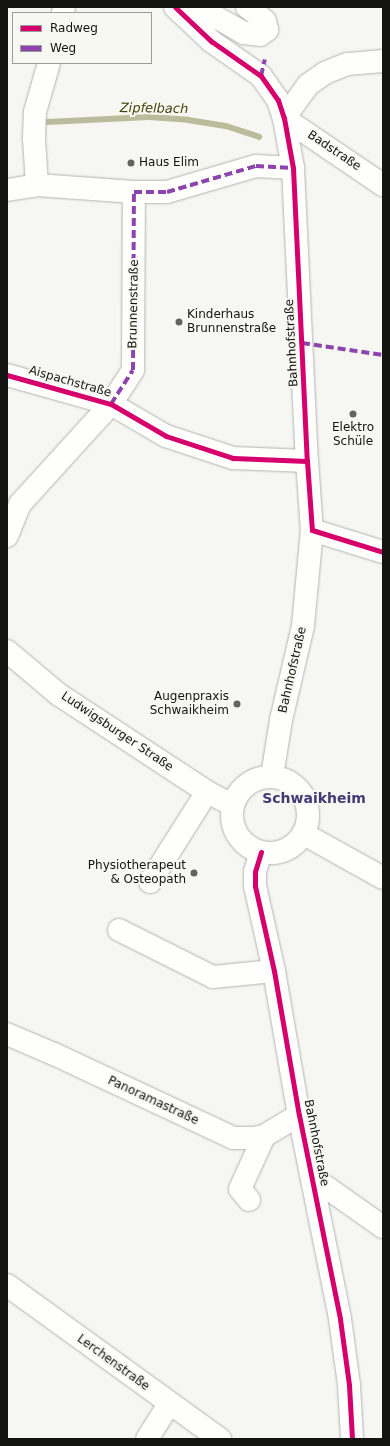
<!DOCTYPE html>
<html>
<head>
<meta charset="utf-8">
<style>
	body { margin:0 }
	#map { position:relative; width:390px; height:1446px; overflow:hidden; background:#f6f7f2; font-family:"DejaVu Sans",sans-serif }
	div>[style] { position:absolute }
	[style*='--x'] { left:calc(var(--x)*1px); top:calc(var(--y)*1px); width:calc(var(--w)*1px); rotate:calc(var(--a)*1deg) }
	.stream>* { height:6px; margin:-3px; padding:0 3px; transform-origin:3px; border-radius:3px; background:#babc9b }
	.roads { filter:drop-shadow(0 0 1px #b3b3b0) drop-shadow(0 0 1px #b3b3b0) }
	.minor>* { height:22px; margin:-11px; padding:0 11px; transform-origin:11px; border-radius:11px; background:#fefefd }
	.minor>.ring { margin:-11px; padding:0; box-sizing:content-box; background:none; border:22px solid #fefefd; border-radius:50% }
	.quiet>* { height:4px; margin-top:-2px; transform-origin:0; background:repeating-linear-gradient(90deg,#8e44ad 0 8px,transparent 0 12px) }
	.cycleway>* { height:5px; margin:-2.5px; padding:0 2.5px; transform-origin:2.5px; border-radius:2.5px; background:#d6006c }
	.dots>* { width:11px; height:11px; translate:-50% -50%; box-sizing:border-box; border:2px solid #f7f8f1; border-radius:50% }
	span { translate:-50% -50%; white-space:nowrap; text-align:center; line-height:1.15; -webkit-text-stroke:4px #f7f8f1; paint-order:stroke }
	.street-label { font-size:12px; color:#141412 }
	.poi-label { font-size:12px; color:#141412 }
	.left { translate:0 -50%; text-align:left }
	.right { translate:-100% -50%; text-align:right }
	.water-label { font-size:13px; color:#44440e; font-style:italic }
	.quarter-label { font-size:14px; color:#433976; font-weight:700 }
	.frame { position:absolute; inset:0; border:8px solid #141412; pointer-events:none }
	.legend { position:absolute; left:12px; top:12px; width:140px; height:52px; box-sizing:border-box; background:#f7f8f1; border:1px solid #9c9d98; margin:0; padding:5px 7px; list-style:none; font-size:12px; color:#141412 }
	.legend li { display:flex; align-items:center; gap:8px; height:20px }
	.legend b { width:20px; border:1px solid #9c9d98 }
</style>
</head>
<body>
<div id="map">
	<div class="stream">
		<i style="--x:47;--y:122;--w:102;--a:-2.8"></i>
		<i style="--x:149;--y:117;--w:39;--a:4"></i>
		<i style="--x:188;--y:120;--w:38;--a:9"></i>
		<i style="--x:226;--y:126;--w:35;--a:18"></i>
	</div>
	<div class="roads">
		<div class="minor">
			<i style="--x:175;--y:7;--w:50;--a:43.4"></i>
			<i style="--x:211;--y:41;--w:61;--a:35"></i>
			<i style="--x:261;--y:76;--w:29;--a:55"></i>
			<i style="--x:278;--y:100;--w:19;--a:72"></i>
			<i style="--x:284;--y:118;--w:51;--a:79.8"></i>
			<i style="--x:293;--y:168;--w:293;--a:87.3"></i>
			<i style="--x:307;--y:461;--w:69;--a:85.9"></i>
			<i style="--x:312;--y:530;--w:96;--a:95.4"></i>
			<i style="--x:303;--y:626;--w:97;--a:103.2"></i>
			<i style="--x:281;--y:720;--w:57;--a:99.1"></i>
			<i style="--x:179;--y:11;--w:26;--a:0"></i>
			<i style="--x:205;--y:11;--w:45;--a:29.4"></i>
			<i style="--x:244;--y:33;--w:16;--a:7"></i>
			<i style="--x:260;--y:35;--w:9;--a:-36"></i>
			<i style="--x:267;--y:30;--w:9;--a:-103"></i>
			<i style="--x:265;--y:21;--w:23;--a:-142"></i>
			<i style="--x:63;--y:13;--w:6;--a:-81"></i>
			<i style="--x:383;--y:61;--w:36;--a:175"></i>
			<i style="--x:347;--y:64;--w:24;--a:158"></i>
			<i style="--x:325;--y:73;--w:21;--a:145"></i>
			<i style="--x:308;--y:85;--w:41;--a:126"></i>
			<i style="--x:284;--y:118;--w:120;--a:34.1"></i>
			<i style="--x:37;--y:185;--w:47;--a:-93.7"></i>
			<i style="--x:34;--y:138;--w:26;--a:-88"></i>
			<i style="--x:35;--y:112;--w:51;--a:-74.1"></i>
			<i style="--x:7;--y:190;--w:30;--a:-9"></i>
			<i style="--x:37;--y:185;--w:97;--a:4.1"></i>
			<i style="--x:134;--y:192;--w:33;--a:0"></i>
			<i style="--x:167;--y:192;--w:93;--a:-16.3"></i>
			<i style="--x:256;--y:166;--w:37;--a:3"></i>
			<i style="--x:7;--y:375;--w:108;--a:15.6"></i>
			<i style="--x:111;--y:404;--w:64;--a:30.2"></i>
			<i style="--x:166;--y:436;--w:71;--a:18.2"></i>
			<i style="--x:233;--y:458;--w:74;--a:2.3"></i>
			<i style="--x:312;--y:530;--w:74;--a:17.2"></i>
			<i style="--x:7;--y:536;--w:35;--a:-68"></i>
			<i style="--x:20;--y:504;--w:135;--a:-47.7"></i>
			<i style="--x:111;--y:404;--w:40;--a:-57.1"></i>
			<i style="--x:133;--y:370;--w:178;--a:-89.7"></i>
			<i style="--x:7;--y:651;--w:67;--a:40.1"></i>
			<i style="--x:58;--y:694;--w:178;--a:33.3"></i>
			<i style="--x:207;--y:792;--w:28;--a:27"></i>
			<i class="ring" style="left:232px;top:777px;width:54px;height:54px"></i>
			<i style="--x:304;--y:834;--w:90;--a:29.1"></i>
			<i style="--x:261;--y:852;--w:21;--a:107"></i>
			<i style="--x:255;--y:872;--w:14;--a:90"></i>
			<i style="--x:255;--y:886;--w:87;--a:77.4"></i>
			<i style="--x:274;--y:971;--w:146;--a:80.2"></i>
			<i style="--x:299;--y:1115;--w:208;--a:78.6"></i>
			<i style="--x:340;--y:1319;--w:67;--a:82.2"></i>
			<i style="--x:349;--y:1385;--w:54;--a:86.8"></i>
			<i style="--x:150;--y:882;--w:107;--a:-57.7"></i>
			<i style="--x:119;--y:930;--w:105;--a:26.6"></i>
			<i style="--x:213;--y:977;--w:61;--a:-5.6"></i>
			<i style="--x:7;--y:1034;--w:51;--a:23.1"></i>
			<i style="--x:54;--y:1054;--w:198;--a:25.1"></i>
			<i style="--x:233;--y:1138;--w:19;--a:0"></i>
			<i style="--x:252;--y:1138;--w:12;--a:-9"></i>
			<i style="--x:264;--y:1136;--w:41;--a:-31"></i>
			<i style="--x:312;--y:1177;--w:87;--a:35.2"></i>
			<i style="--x:249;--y:1200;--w:14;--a:-129"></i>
			<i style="--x:240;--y:1189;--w:58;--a:-65.6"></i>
			<i style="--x:7;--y:1285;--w:263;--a:35.9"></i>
			<i style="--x:147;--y:1439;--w:41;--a:-57.8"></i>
		</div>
	</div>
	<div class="quiet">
		<i style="--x:261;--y:76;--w:17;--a:-77"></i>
		<i style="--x:302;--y:343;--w:82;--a:8.4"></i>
		<i style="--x:111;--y:404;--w:40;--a:-57.1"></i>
		<i style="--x:133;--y:370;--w:178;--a:-89.7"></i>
		<i style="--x:134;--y:192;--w:33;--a:0"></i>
		<i style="--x:167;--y:192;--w:93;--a:-16.3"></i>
		<i style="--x:256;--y:166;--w:37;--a:3"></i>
	</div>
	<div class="cycleway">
		<i style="--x:175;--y:7;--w:50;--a:43.4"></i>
		<i style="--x:211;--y:41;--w:61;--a:35"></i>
		<i style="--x:261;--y:76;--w:29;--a:55"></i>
		<i style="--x:278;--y:100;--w:19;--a:72"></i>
		<i style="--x:284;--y:118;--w:51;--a:79.8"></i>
		<i style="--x:293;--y:168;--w:293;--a:87.3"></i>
		<i style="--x:307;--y:461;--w:69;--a:85.9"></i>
		<i style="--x:312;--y:530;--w:74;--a:17.2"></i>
		<i style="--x:7;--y:375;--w:108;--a:15.6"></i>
		<i style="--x:111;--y:404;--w:64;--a:30.2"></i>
		<i style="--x:166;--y:436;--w:71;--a:18.2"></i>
		<i style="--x:233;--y:458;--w:74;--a:2.3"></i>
		<i style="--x:261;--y:852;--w:21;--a:107"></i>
		<i style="--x:255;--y:872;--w:14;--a:90"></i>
		<i style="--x:255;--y:886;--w:87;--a:77.4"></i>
		<i style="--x:274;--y:971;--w:146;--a:80.2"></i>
		<i style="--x:299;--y:1115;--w:208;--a:78.6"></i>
		<i style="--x:340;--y:1319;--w:67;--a:82.2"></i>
		<i style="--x:349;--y:1385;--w:54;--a:86.8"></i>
	</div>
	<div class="dots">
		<i style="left:131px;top:163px;background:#636360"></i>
		<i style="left:179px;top:322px;background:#636360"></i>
		<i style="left:353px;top:414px;background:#636360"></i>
		<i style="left:237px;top:704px;background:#636360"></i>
		<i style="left:194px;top:873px;background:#636360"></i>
	</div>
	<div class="street-label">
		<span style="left:334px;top:151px;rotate:34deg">Badstraße</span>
		<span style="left:134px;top:304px;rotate:-89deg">Brunnenstraße</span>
		<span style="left:292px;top:343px;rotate:-93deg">Bahnhofstraße</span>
		<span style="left:70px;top:382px;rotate:16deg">Aispachstraße</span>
		<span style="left:293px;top:670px;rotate:-77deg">Bahnhofstraße</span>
		<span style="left:117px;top:732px;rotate:34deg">Ludwigsburger Straße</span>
		<span style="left:153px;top:1101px;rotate:25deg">Panoramastraße</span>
		<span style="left:316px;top:1143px;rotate:79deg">Bahnhofstraße</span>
		<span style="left:113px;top:1363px;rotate:36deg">Lerchenstraße</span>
	</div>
	<div class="poi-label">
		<span class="left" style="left:139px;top:163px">Haus Elim</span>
		<span class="left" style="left:187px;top:322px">Kinderhaus<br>Brunnenstraße</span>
		<span style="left:353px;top:435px">Elektro<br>Schüle</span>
		<span class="right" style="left:229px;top:704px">Augenpraxis<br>Schwaikheim</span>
		<span class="right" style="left:186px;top:873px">Physiotherapeut<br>&amp; Osteopath</span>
	</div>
	<div class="water-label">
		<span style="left:154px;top:109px;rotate:1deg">Zipfelbach</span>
	</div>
	<div class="quarter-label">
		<span style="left:314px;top:798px">Schwaikheim</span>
	</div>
	<div class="frame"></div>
	<ul class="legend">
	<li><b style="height:5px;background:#d6006c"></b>Radweg</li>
	<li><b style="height:5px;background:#8e44ad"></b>Weg</li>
	</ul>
</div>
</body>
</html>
